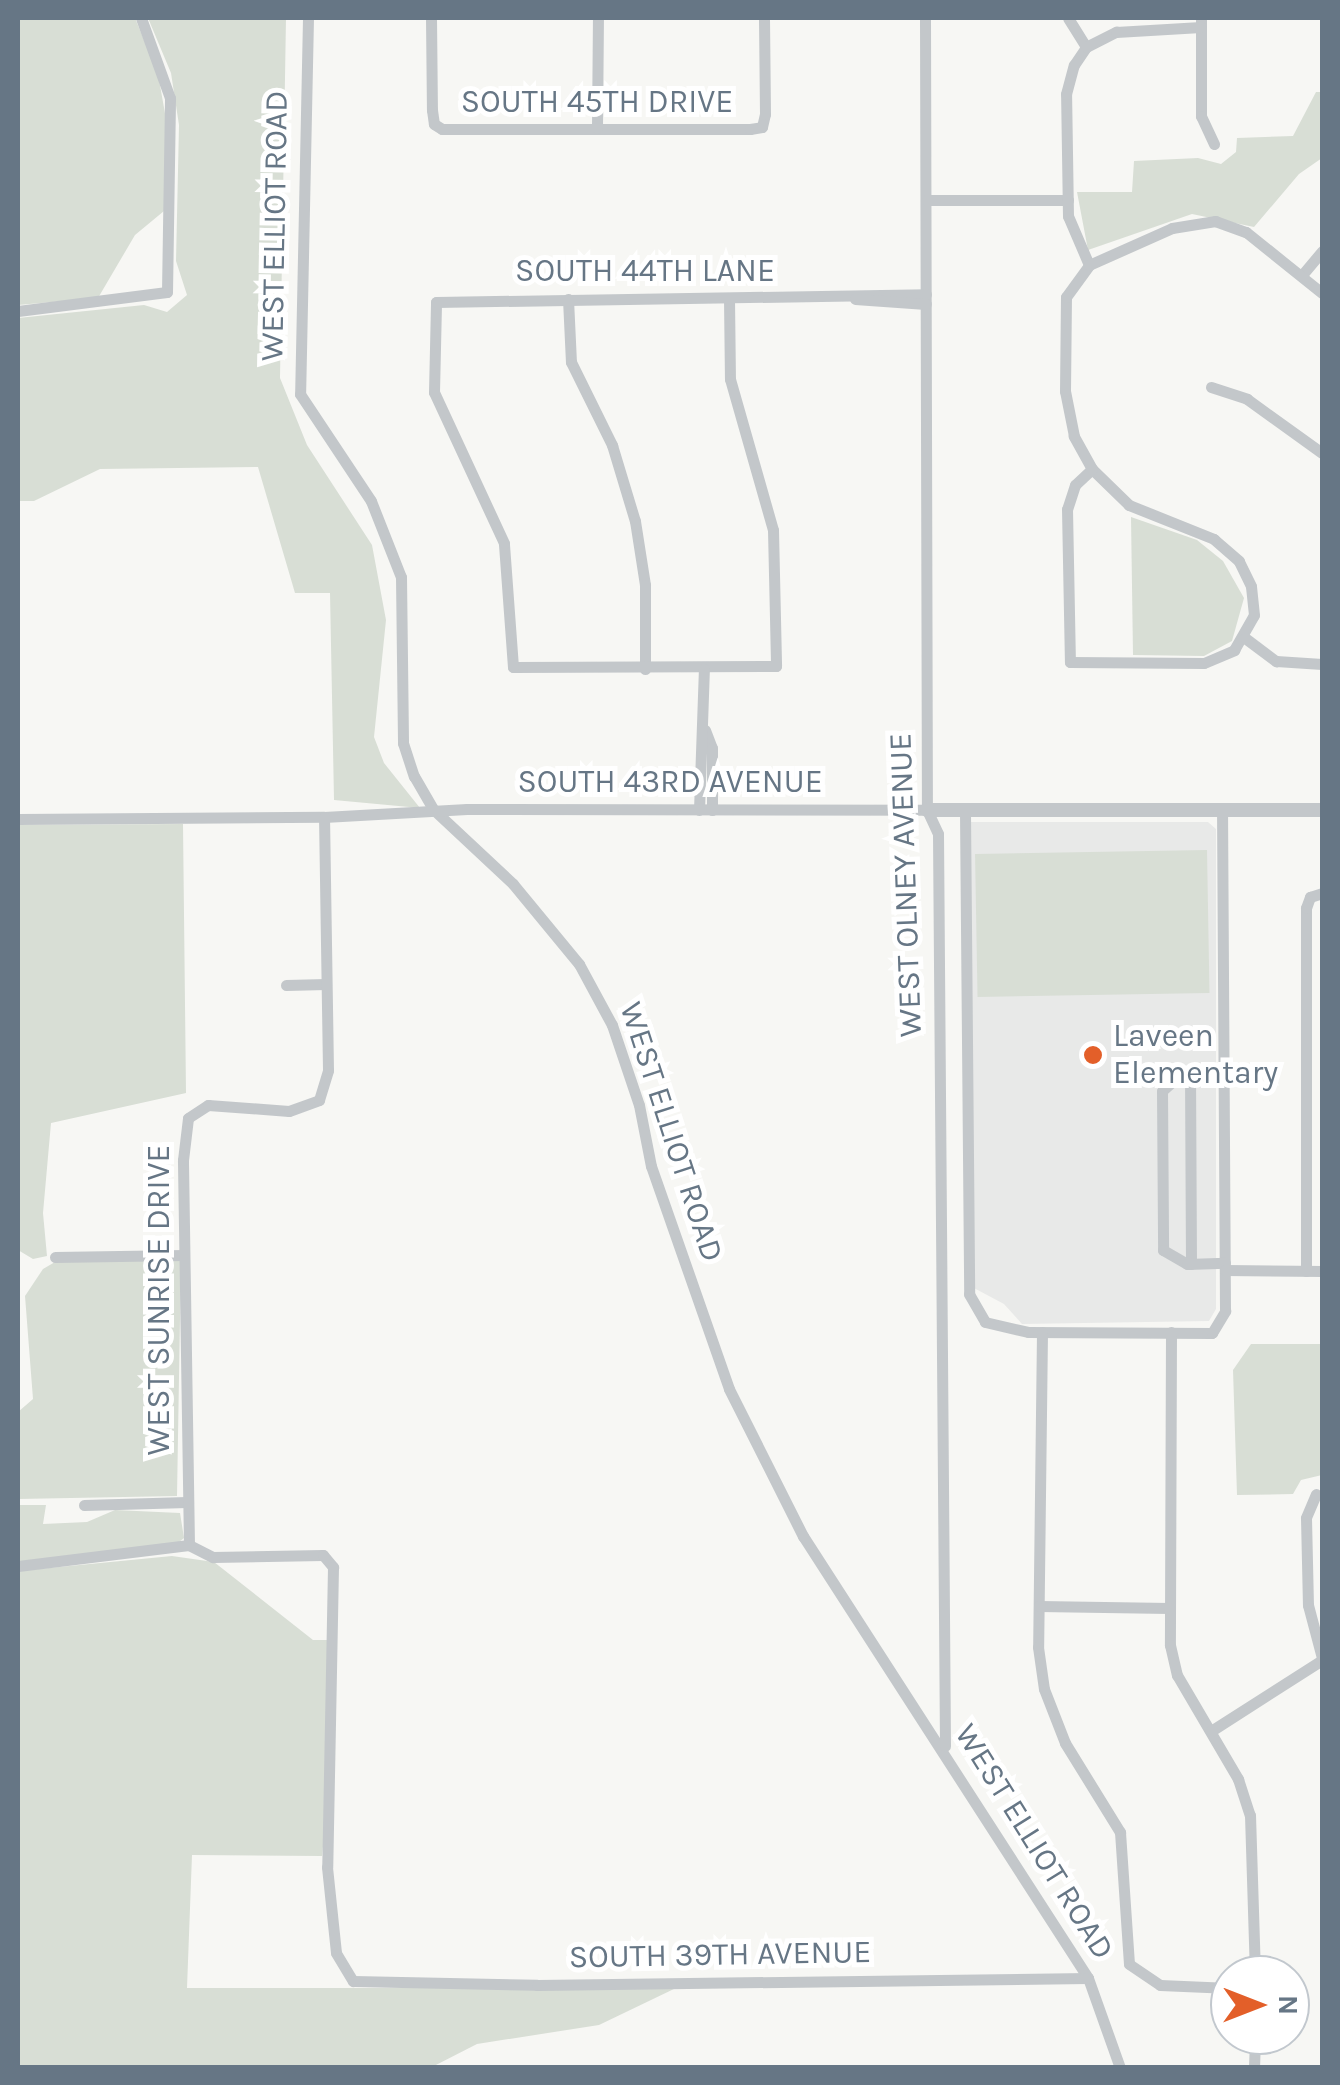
<!DOCTYPE html>
<html>
<head>
<meta charset="utf-8">
<style>
	body { margin:0 }
	#map { position:relative; width:1340px; height:2085px; overflow:hidden; background:#f7f7f4; font-family:Karla,sans-serif }
	div>[style] { position:absolute }
	[style*='--x'] { left:calc(var(--x)*1px); top:calc(var(--y)*1px); width:calc(var(--w)*1px); rotate:calc(var(--a)*1deg) }
	.built>* { inset:0; background:#e8e9e8 }
	.green>* { inset:0; background:#d8ded5; transform-origin:0 0 }
	.minor>* { height:11px; margin:-5.5px; padding:0 5.5px; transform-origin:5.5px; border-radius:5.5px; background:#c3c7ca }
	.tertiary>* { height:14px; margin:-7px; padding:0 7px; transform-origin:7px; border-radius:7px; background:#c3c7ca }
	.dots>* { width:28px; height:28px; translate:-50% -50%; box-sizing:border-box; border:5px solid #fff; border-radius:50% }
	span { translate:-50% -50%; white-space:nowrap; text-align:center; line-height:1.15; -webkit-text-stroke:10px #fff; paint-order:stroke }
	.street-label { font-size:32px; color:#667685 }
	.poi-label { font-size:32px; color:#667685 }
	.left { translate:0 -50%; text-align:left }
	.frame { position:absolute; inset:0; border:20px solid #667685; pointer-events:none }
	.north { position:absolute; left:1210px; top:1955px; width:100px; height:100px; box-sizing:border-box; background:#fff; border:2px solid #c2c8ce; border-radius:50%; rotate:90deg; font-size:28px; font-weight:700; line-height:40px; text-align:center; color:#667685 }
	.north::after { content:''; display:block; margin:auto; width:35px; height:45px; background:#e35f29; clip-path:polygon(50% 0,100% 100%,50% 72%,0 100%) }
</style>
</head>
<body>
<div id="map">
	<div class="built">
		<i style="clip-path:polygon(970px 822px,1208px 822px,1216px 829px,1216px 1309px,1209px 1321px,1022px 1324px,1004px 1304px,972px 1287px)"></i>
	</div>
	<div class="green">
		<i style="clip-path:polygon(18px 18px,135px 18px,158px 74px,166px 119px,164px 211px,135px 235px,98px 298px,18px 305px)"></i>
		<i style="clip-path:polygon(148px 18px,286px 18px,280px 378px,307px 445px,372px 545px,386px 620px,374px 737px,384px 763px,420px 808px,334px 800px,330px 593px,295px 593px,258px 467px,100px 469px,34px 501px,18px 501px,18px 318px,144px 305px,167px 312px,187px 295px,176px 261px,179px 125px,171px 73px)"></i>
		<i style="clip-path:polygon(1316px 92px,1322px 92px,1322px 158px,1299px 174px,1254px 227px,1192px 214px,1088px 250px,1077px 192px,1132px 192px,1134px 161px,1198px 158px,1221px 164px,1236px 152px,1237px 138px,1293px 136px)"></i>
		<i style="clip-path:polygon(1131px 517px,1197px 540px,1223px 561px,1244px 598px,1232px 641px,1204px 656px,1133px 655px)"></i>
		<i style="clip-path:polygon(183px 824px,186px 1093px,51px 1123px,43px 1213px,47px 1256px,33px 1259px,18px 1250px,18px 825px)"></i>
		<i style="left:1207px;top:850px;width:143px;height:232px;rotate:89deg"></i>
		<i style="clip-path:polygon(181px 1259px,177px 1496px,18px 1499px,18px 1412px,33px 1399px,25px 1296px,43px 1269px,55px 1262px)"></i>
		<i style="clip-path:polygon(1251px 1344px,1322px 1344px,1322px 1475px,1301px 1480px,1293px 1494px,1237px 1495px,1233px 1370px)"></i>
		<i style="clip-path:polygon(18px 1505px,46px 1505px,43px 1524px,87px 1522px,115px 1510px,180px 1513px,184px 1538px,174px 1546px,18px 1564px)"></i>
		<i style="clip-path:polygon(172px 1556px,214px 1562px,313px 1640px,330px 1640px,331px 1768px,322px 1856px,192px 1855px,187px 1988px,676px 1988px,599px 2025px,477px 2044px,432px 2067px,18px 2067px,18px 1571px)"></i>
	</div>
	<div class="minor">
		<i style="--x:308;--y:18;--w:376;--a:91.2"></i>
		<i style="--x:300;--y:394;--w:128;--a:56.4"></i>
		<i style="--x:371;--y:501;--w:82;--a:68.5"></i>
		<i style="--x:401;--y:577;--w:166;--a:89.3"></i>
		<i style="--x:403;--y:743;--w:35;--a:72"></i>
		<i style="--x:414;--y:776;--w:39;--a:60"></i>
		<i style="--x:434;--y:810;--w:108;--a:43.1"></i>
		<i style="--x:513;--y:884;--w:104;--a:50.5"></i>
		<i style="--x:579;--y:964;--w:69;--a:61.6"></i>
		<i style="--x:612;--y:1025;--w:84;--a:71.4"></i>
		<i style="--x:639;--y:1105;--w:62;--a:78.9"></i>
		<i style="--x:651;--y:1166;--w:236;--a:70.7"></i>
		<i style="--x:729;--y:1389;--w:165;--a:63.3"></i>
		<i style="--x:803;--y:1536;--w:526;--a:57.19"></i>
		<i style="--x:1088;--y:1978;--w:96;--a:70.4"></i>
		<i style="--x:431;--y:18;--w:92;--a:89.4"></i>
		<i style="--x:432;--y:110;--w:14;--a:82"></i>
		<i style="--x:434;--y:124;--w:9;--a:32"></i>
		<i style="--x:442;--y:129;--w:308;--a:0"></i>
		<i style="--x:750;--y:129;--w:12;--a:-9"></i>
		<i style="--x:762;--y:127;--w:13;--a:-77"></i>
		<i style="--x:765;--y:114;--w:96;--a:-90.6"></i>
		<i style="--x:925;--y:18;--w:792;--a:89.86"></i>
		<i style="--x:927;--y:810;--w:26;--a:65"></i>
		<i style="--x:938;--y:834;--w:912;--a:89.56"></i>
		<i style="--x:1068;--y:18;--w:34;--a:58"></i>
		<i style="--x:1201;--y:18;--w:98;--a:90"></i>
		<i style="--x:1201;--y:116;--w:31;--a:65"></i>
		<i style="--x:597;--y:128;--w:110;--a:-89.5"></i>
		<i style="--x:927;--y:200;--w:141;--a:0"></i>
		<i style="--x:1089;--y:265;--w:53;--a:-113.2"></i>
		<i style="--x:1068;--y:216;--w:122;--a:-90.9"></i>
		<i style="--x:1066;--y:94;--w:30;--a:-75"></i>
		<i style="--x:1074;--y:65;--w:22;--a:-56"></i>
		<i style="--x:1086;--y:47;--w:34;--a:-27"></i>
		<i style="--x:1116;--y:32;--w:85;--a:-3.4"></i>
		<i style="--x:1302;--y:275;--w:31;--a:-50"></i>
		<i style="--x:568;--y:299;--w:63;--a:87.3"></i>
		<i style="--x:571;--y:362;--w:93;--a:63.7"></i>
		<i style="--x:612;--y:445;--w:79;--a:73.2"></i>
		<i style="--x:635;--y:521;--w:65;--a:81.1"></i>
		<i style="--x:645;--y:585;--w:84;--a:90"></i>
		<i style="--x:729;--y:299;--w:80;--a:89.3"></i>
		<i style="--x:730;--y:379;--w:157;--a:74.1"></i>
		<i style="--x:773;--y:530;--w:136;--a:88.7"></i>
		<i style="--x:776;--y:666;--w:263;--a:179.8"></i>
		<i style="--x:513;--y:667;--w:124;--a:-94.2"></i>
		<i style="--x:504;--y:543;--w:166;--a:-114.9"></i>
		<i style="--x:434;--y:392;--w:90;--a:-88.7"></i>
		<i style="--x:436;--y:302;--w:490;--a:-0.9"></i>
		<i style="--x:855;--y:299;--w:71;--a:4"></i>
		<i style="--x:18;--y:311;--w:150;--a:-7.3"></i>
		<i style="--x:167;--y:292;--w:194;--a:-89.1"></i>
		<i style="--x:170;--y:98;--w:85;--a:-109.9"></i>
		<i style="--x:1211;--y:387;--w:38;--a:18"></i>
		<i style="--x:1247;--y:399;--w:92;--a:35.8"></i>
		<i style="--x:1092;--y:469;--w:23;--a:137"></i>
		<i style="--x:1075;--y:485;--w:25;--a:108"></i>
		<i style="--x:1067;--y:509;--w:153;--a:88.9"></i>
		<i style="--x:1070;--y:662;--w:134;--a:0.4"></i>
		<i style="--x:1204;--y:663;--w:33;--a:-23"></i>
		<i style="--x:1234;--y:650;--w:40;--a:-60.3"></i>
		<i style="--x:1254;--y:615;--w:29;--a:-96"></i>
		<i style="--x:1251;--y:586;--w:28;--a:-116"></i>
		<i style="--x:1239;--y:561;--w:33;--a:-139"></i>
		<i style="--x:1214;--y:539;--w:92;--a:-158.2"></i>
		<i style="--x:1129;--y:505;--w:52;--a:-135.8"></i>
		<i style="--x:1092;--y:469;--w:38;--a:-119"></i>
		<i style="--x:1074;--y:436;--w:46;--a:-101.3"></i>
		<i style="--x:1065;--y:391;--w:94;--a:-89.4"></i>
		<i style="--x:1066;--y:297;--w:39;--a:-54"></i>
		<i style="--x:1089;--y:265;--w:91;--a:-24"></i>
		<i style="--x:1172;--y:228;--w:44;--a:-9.2"></i>
		<i style="--x:1215;--y:221;--w:33;--a:20"></i>
		<i style="--x:1246;--y:232;--w:97;--a:38.8"></i>
		<i style="--x:1245;--y:638;--w:39;--a:37"></i>
		<i style="--x:1276;--y:661;--w:46;--a:3.7"></i>
		<i style="--x:705;--y:730;--w:19;--a:69"></i>
		<i style="--x:712;--y:748;--w:62;--a:90"></i>
		<i style="--x:699;--y:810;--w:141;--a:-88"></i>
		<i style="--x:965;--y:812;--w:482;--a:89.5"></i>
		<i style="--x:969;--y:1294;--w:32;--a:60"></i>
		<i style="--x:985;--y:1322;--w:44;--a:13.1"></i>
		<i style="--x:1028;--y:1332;--w:184;--a:0.3"></i>
		<i style="--x:1212;--y:1333;--w:26;--a:-59"></i>
		<i style="--x:1225;--y:1311;--w:500;--a:-90.34"></i>
		<i style="--x:18;--y:819;--w:306;--a:-0.4"></i>
		<i style="--x:324;--y:817;--w:143;--a:-3.2"></i>
		<i style="--x:467;--y:809;--w:460;--a:0.1"></i>
		<i style="--x:286;--y:985;--w:40;--a:-1.4"></i>
		<i style="--x:1190;--y:1072;--w:192;--a:89.7"></i>
		<i style="--x:1224;--y:1072;--w:41;--a:180"></i>
		<i style="--x:1183;--y:1072;--w:28;--a:138"></i>
		<i style="--x:1162;--y:1091;--w:159;--a:89.6"></i>
		<i style="--x:1163;--y:1250;--w:28;--a:30"></i>
		<i style="--x:1187;--y:1264;--w:38;--a:-2"></i>
		<i style="--x:55;--y:1257;--w:129;--a:-0.9"></i>
		<i style="--x:1225;--y:1270;--w:97;--a:0.6"></i>
		<i style="--x:1306;--y:1271;--w:363;--a:-90"></i>
		<i style="--x:1306;--y:908;--w:12;--a:-70"></i>
		<i style="--x:1310;--y:897;--w:13;--a:-18"></i>
		<i style="--x:1042;--y:1332;--w:315;--a:90.7"></i>
		<i style="--x:1038;--y:1647;--w:42;--a:81.9"></i>
		<i style="--x:1044;--y:1689;--w:58;--a:68.7"></i>
		<i style="--x:1065;--y:1743;--w:105;--a:58.3"></i>
		<i style="--x:1120;--y:1832;--w:132;--a:86.1"></i>
		<i style="--x:1129;--y:1964;--w:37;--a:34"></i>
		<i style="--x:1160;--y:1985;--w:70;--a:2.5"></i>
		<i style="--x:1171;--y:1332;--w:313;--a:90.2"></i>
		<i style="--x:1170;--y:1645;--w:31;--a:77"></i>
		<i style="--x:1177;--y:1675;--w:121;--a:59.6"></i>
		<i style="--x:1238;--y:1779;--w:38;--a:72"></i>
		<i style="--x:1250;--y:1815;--w:160;--a:88.2"></i>
		<i style="--x:1316;--y:1494;--w:26;--a:113"></i>
		<i style="--x:1306;--y:1518;--w:87;--a:88.7"></i>
		<i style="--x:1308;--y:1605;--w:55;--a:75.2"></i>
		<i style="--x:84;--y:1505;--w:103;--a:-1.7"></i>
		<i style="--x:189;--y:1545;--w:27;--a:27"></i>
		<i style="--x:213;--y:1557;--w:110;--a:-1"></i>
		<i style="--x:323;--y:1555;--w:16;--a:50"></i>
		<i style="--x:333;--y:1567;--w:300;--a:91.1"></i>
		<i style="--x:327;--y:1867;--w:86;--a:84"></i>
		<i style="--x:336;--y:1953;--w:33;--a:59"></i>
		<i style="--x:353;--y:1981;--w:184;--a:1.2"></i>
		<i style="--x:537;--y:1985;--w:551;--a:-0.73"></i>
		<i style="--x:189;--y:1545;--w:385;--a:-90.9"></i>
		<i style="--x:183;--y:1160;--w:42;--a:-83.2"></i>
		<i style="--x:188;--y:1118;--w:24;--a:-33"></i>
		<i style="--x:208;--y:1105;--w:81;--a:4.2"></i>
		<i style="--x:289;--y:1111;--w:32;--a:-20"></i>
		<i style="--x:319;--y:1100;--w:31;--a:-73"></i>
		<i style="--x:328;--y:1070;--w:253;--a:-90.9"></i>
		<i style="--x:18;--y:1566;--w:172;--a:-7"></i>
		<i style="--x:1039;--y:1606;--w:130;--a:0.9"></i>
		<i style="--x:1211;--y:1731;--w:132;--a:-32.6"></i>
		<i style="--x:1254;--y:2068;--w:33;--a:-88"></i>
	</div>
	<div class="tertiary">
		<i style="--x:927;--y:810;--w:395;--a:0"></i>
	</div>
	<div class="dots">
		<i style="left:1093px;top:1055px;background:#e35f29"></i>
	</div>
	<div class="street-label">
		<span style="left:597px;top:102px">SOUTH 45TH DRIVE</span>
		<span style="left:275px;top:226px;rotate:-89deg">WEST ELLIOT ROAD</span>
		<span style="left:645px;top:271px">SOUTH 44TH LANE</span>
		<span style="left:670px;top:782px">SOUTH 43RD AVENUE</span>
		<span style="left:906px;top:885px;rotate:-92deg">WEST OLNEY AVENUE</span>
		<span style="left:671px;top:1132px;rotate:72deg">WEST ELLIOT ROAD</span>
		<span style="left:159px;top:1300px;rotate:-90deg">WEST SUNRISE DRIVE</span>
		<span style="left:1034px;top:1842px;rotate:58deg">WEST ELLIOT ROAD</span>
		<span style="left:720px;top:1955px;rotate:-1deg">SOUTH 39TH AVENUE</span>
	</div>
	<div class="poi-label">
		<span class="left" style="left:1113px;top:1055px">Laveen<br>Elementary</span>
	</div>
	<div class="frame"></div>
	<div class="north">N</div>
</div>
</body>
</html>
